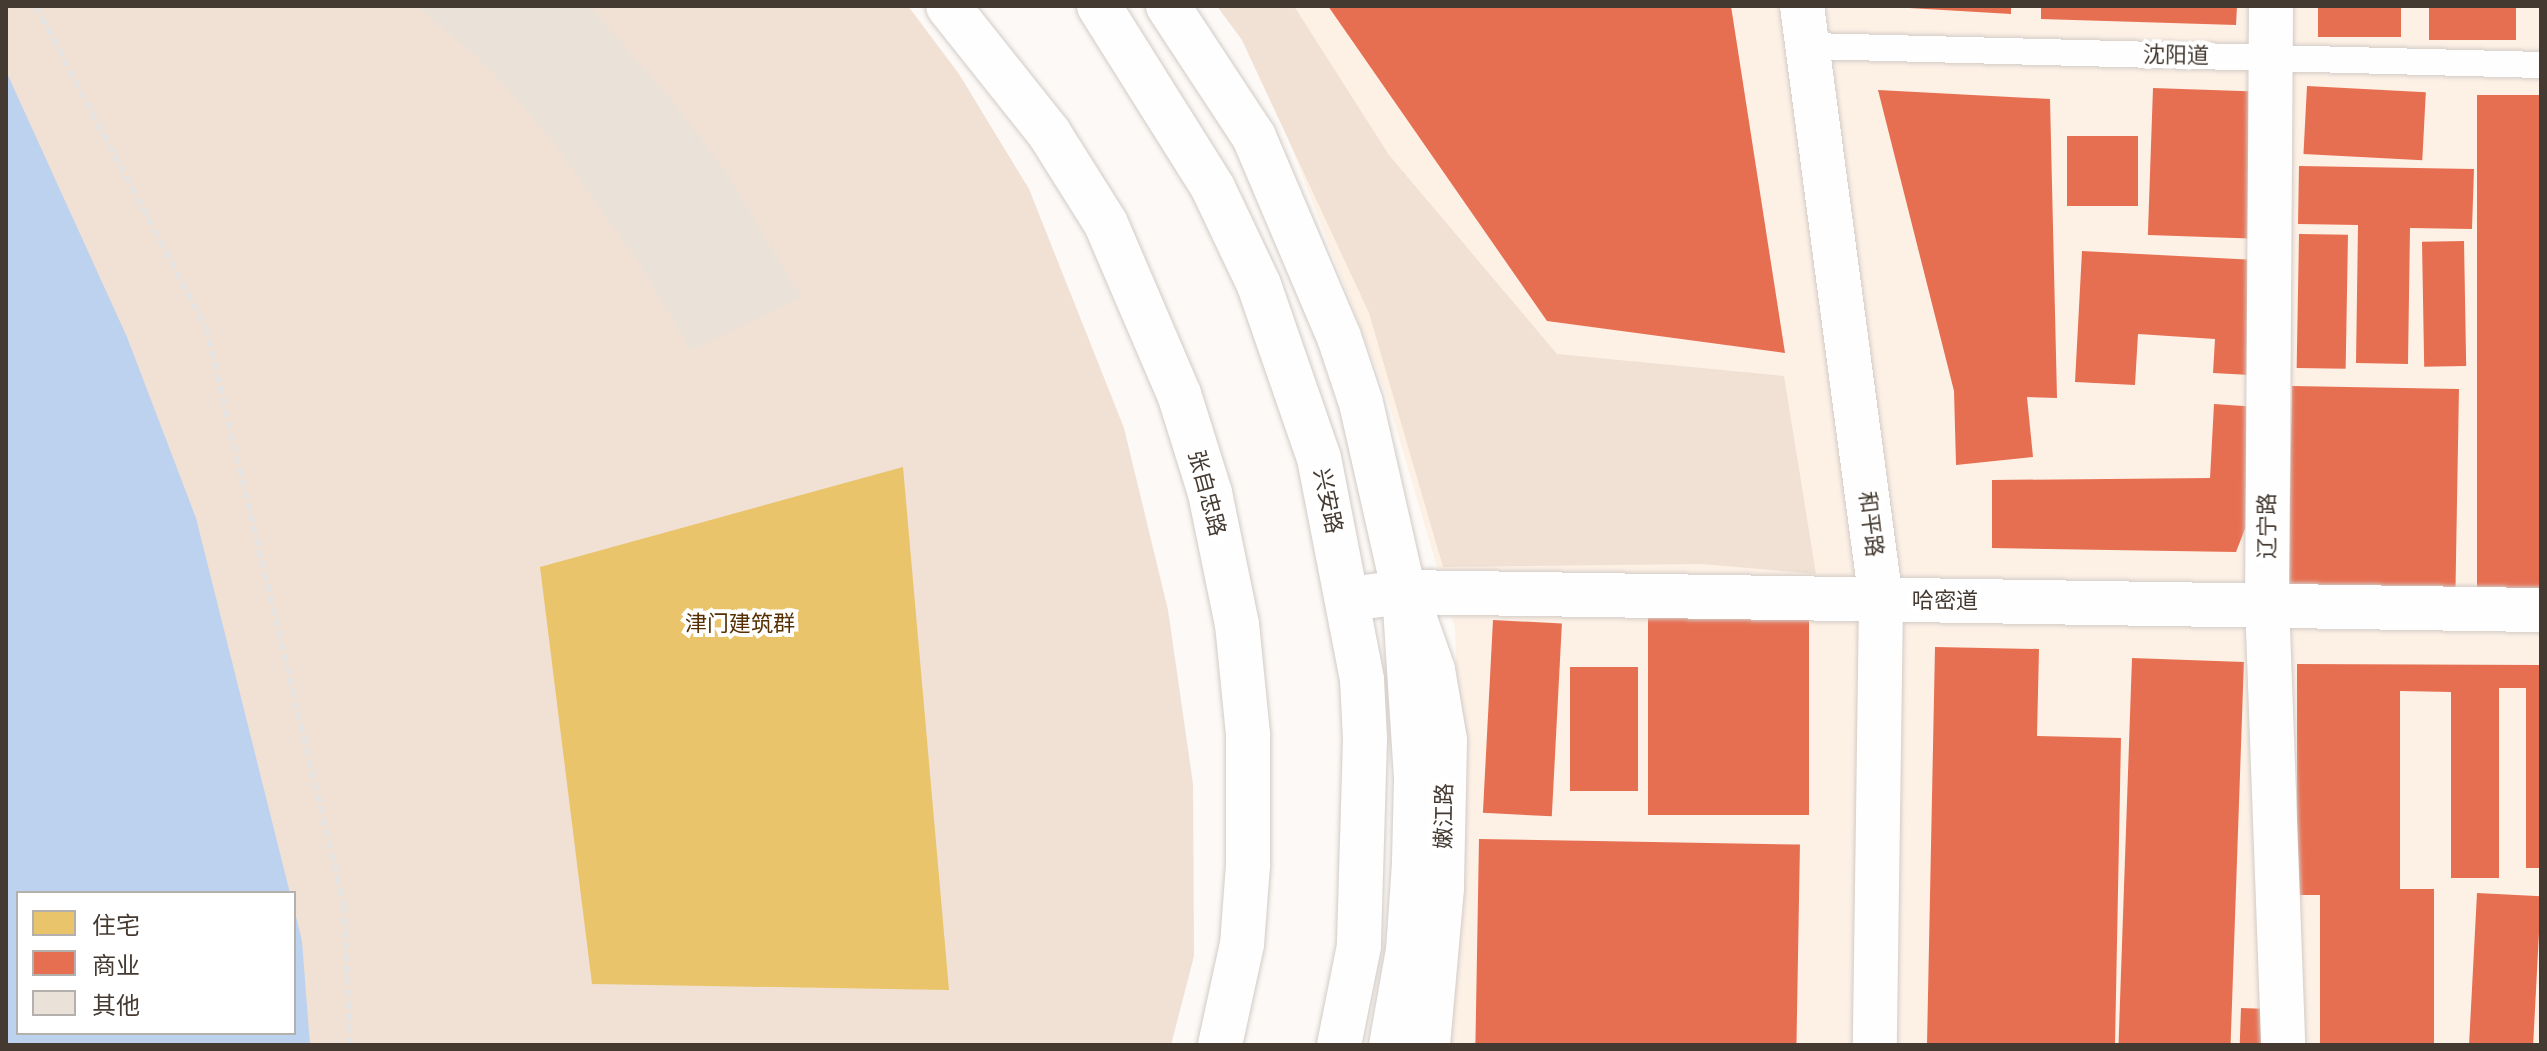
<!DOCTYPE html>
<html>
<head>
<meta charset="utf-8">
<style>
	body { margin:0 }
	#map { position:relative; width:2547px; height:1051px; overflow:hidden; background:#fcf9f6; font-family:Manrope,"Noto Sans SC",sans-serif }
	div>[style] { position:absolute }
	[style*='--x'] { left:calc(var(--x)*1px); top:calc(var(--y)*1px); width:calc(var(--w)*1px); rotate:calc(var(--a)*1deg) }
	.built>* { inset:0; background:#fdf1e6 }
	.green>* { inset:0; background:#f0e1d4 }
	.water>* { inset:0; background:#bdd2ee }
	.homes>* { inset:0; background:#e9c46a }
	.shops>* { inset:0; background:#e76f51; transform-origin:0 0 }
	.building>* { inset:0; background:#eae1d8 }
	.path>* { height:5px; margin-top:-2.5px; transform-origin:0; background:repeating-linear-gradient(90deg,#e5e4e2 0 8px,transparent 0 12px) }
	.roads { filter:drop-shadow(0 0 2px #d2cbc6) drop-shadow(0 0 2px #d2cbc6) }
	.lane>* { height:26px; margin:-13px; padding:0 13px; transform-origin:13px; border-radius:13px; background:#fffefe }
	.street>* { height:44px; margin:-22px; padding:0 22px; transform-origin:22px; border-radius:22px; background:#fffefe }
	.secondary>* { height:44px; margin:-22px; padding:0 22px; transform-origin:22px; border-radius:22px; background:#fffefe }
	span { translate:-50% -50%; white-space:nowrap; text-align:center; line-height:1.15; -webkit-text-stroke:8px #fff; paint-order:stroke }
	.street-label { font-size:22px; color:#443a31 }
	.park-label { font-size:22px; color:#563002 }
	.frame { position:absolute; inset:0; border:8px solid #443a31; pointer-events:none }
	.legend { position:absolute; left:16px; top:891px; width:280px; height:144px; box-sizing:border-box; background:#fff; border:2px solid #b4b0ad; margin:0; padding:10px 14px; list-style:none; font-size:24px; color:#443a31 }
	.legend li { display:flex; align-items:center; gap:16px; height:40px }
	.legend b { width:40px; border:2px solid #b4b0ad }
</style>
</head>
<body>
<div id="map">
	<div class="built">
		<i style="clip-path:polygon(1217px 6px,2541px 6px,2541px 1045px,1449px 1045px,1460px 796px,1455px 628px,1387px 397px,1288px 138px,1242px 40px)"></i>
	</div>
	<div class="green">
		<i style="clip-path:polygon(evenodd,6px 6px,908px 6px,959px 74px,1029px 189px,1124px 428px,1168px 610px,1193px 784px,1194px 956px,1171px 1045px,6px 1045px,6px 6px,18px 893px,294px 893px,294px 1033px,18px 1033px,18px 893px)"></i>
		<i style="clip-path:polygon(1217px 6px,1294px 6px,1389px 155px,1557px 354px,1784px 376px,1816px 574px,1702px 564px,1443px 567px,1369px 313px,1242px 40px)"></i>
	</div>
	<div class="water">
		<i style="clip-path:polygon(6px 71px,127px 337px,196px 518px,290px 893px,18px 893px,18px 1033px,294px 1033px,294px 908px,302px 941px,310px 1045px,6px 1045px)"></i>
	</div>
	<div class="homes">
		<i style="clip-path:polygon(903px 467px,949px 990px,592px 984px,540px 567px)"></i>
	</div>
	<div class="shops">
		<i style="clip-path:polygon(1328px 6px,1731px 6px,1785px 353px,1547px 321px)"></i>
		<i style="clip-path:polygon(1909px 6px,2011px 6px,2011px 14px,1909px 8px)"></i>
		<i style="clip-path:polygon(2041px 6px,2237px 6px,2236px 25px,2041px 19px)"></i>
		<i style="left:2318px;top:6px;width:83px;height:31px"></i>
		<i style="left:2429px;top:6px;width:87px;height:34px"></i>
		<i style="left:2307px;top:86px;width:119px;height:68px;rotate:3deg"></i>
		<i style="left:2153px;top:88px;width:102px;height:147px;rotate:2deg"></i>
		<i style="clip-path:polygon(1878px 90px,2050px 99px,2057px 398px,2027px 397px,2033px 457px,1956px 465px,1954px 391px)"></i>
		<i style="left:2477px;top:95px;width:64px;height:504px"></i>
		<i style="left:2067px;top:136px;width:71px;height:70px"></i>
		<i style="clip-path:polygon(2299px 166px,2474px 169px,2472px 229px,2410px 228px,2408px 364px,2356px 363px,2358px 225px,2298px 224px)"></i>
		<i style="left:2299px;top:234px;width:49px;height:134px;rotate:1deg"></i>
		<i style="left:2464px;top:241px;width:125px;height:42px;rotate:89deg"></i>
		<i style="clip-path:polygon(2082px 251px,2256px 260px,2250px 375px,2213px 373px,2215px 339px,2138px 334px,2135px 385px,2075px 382px)"></i>
		<i style="left:2292px;top:386px;width:167px;height:202px;rotate:1deg"></i>
		<i style="clip-path:polygon(2214px 404px,2258px 407px,2252px 511px,2236px 552px,1992px 548px,1992px 480px,2210px 478px)"></i>
		<i style="left:1648px;top:618px;width:161px;height:197px"></i>
		<i style="left:1493px;top:620px;width:69px;height:193px;rotate:3deg"></i>
		<i style="clip-path:polygon(1935px 647px,2039px 649px,2037px 736px,2121px 738px,2115px 1045px,1927px 1045px)"></i>
		<i style="left:2132px;top:658px;width:112px;height:387px;rotate:2deg"></i>
		<i style="clip-path:polygon(2297px 664px,2541px 665px,2541px 868px,2526px 868px,2526px 688px,2499px 688px,2499px 878px,2451px 878px,2451px 692px,2400px 691px,2400px 889px,2434px 889px,2434px 1045px,2320px 1045px,2320px 895px,2297px 895px)"></i>
		<i style="left:1570px;top:667px;width:68px;height:124px"></i>
		<i style="left:1479px;top:839px;width:321px;height:206px;rotate:1deg"></i>
		<i style="left:2477px;top:893px;width:64px;height:152px;rotate:3deg"></i>
		<i style="left:2241px;top:1008px;width:35px;height:37px;rotate:2deg"></i>
	</div>
	<div class="building">
		<i style="clip-path:polygon(417px 6px,589px 6px,673px 102px,726px 172px,801px 297px,691px 350px,639px 263px,551px 139px,489px 68px)"></i>
	</div>
	<div class="path">
		<i style="--x:36;--y:6;--w:363;--a:62.1"></i>
		<i style="--x:206;--y:327;--w:594;--a:76.57"></i>
		<i style="--x:344;--y:905;--w:140;--a:87.5"></i>
	</div>
	<div class="roads">
		<div class="lane">
			<i style="--x:1811;--y:46;--w:730;--a:1.49"></i>
		</div>
		<div class="street">
			<i style="--x:1802;--y:6;--w:600;--a:82.44"></i>
			<i style="--x:1881;--y:601;--w:444;--a:90.8"></i>
			<i style="--x:2271;--y:6;--w:596;--a:90.38"></i>
			<i style="--x:2267;--y:602;--w:443;--a:87.9"></i>
			<i style="--x:1410;--y:605;--w:69;--a:70.5"></i>
			<i style="--x:1433;--y:670;--w:71;--a:80.3"></i>
			<i style="--x:1445;--y:740;--w:148;--a:91.2"></i>
			<i style="--x:1442;--y:888;--w:158;--a:95.1"></i>
		</div>
		<div class="secondary">
			<i style="--x:948;--y:6;--w:162;--a:51.5"></i>
			<i style="--x:1049;--y:133;--w:107;--a:57.9"></i>
			<i style="--x:1106;--y:224;--w:185;--a:66.8"></i>
			<i style="--x:1179;--y:394;--w:104;--a:72.6"></i>
			<i style="--x:1210;--y:493;--w:134;--a:78.4"></i>
			<i style="--x:1237;--y:624;--w:112;--a:84.3"></i>
			<i style="--x:1248;--y:735;--w:130;--a:90"></i>
			<i style="--x:1248;--y:865;--w:79;--a:94.3"></i>
			<i style="--x:1242;--y:944;--w:103;--a:102.3"></i>
			<i style="--x:1099;--y:6;--w:215;--a:57.9"></i>
			<i style="--x:1213;--y:188;--w:107;--a:64.6"></i>
			<i style="--x:1259;--y:285;--w:183;--a:70.9"></i>
			<i style="--x:1319;--y:458;--w:226;--a:79"></i>
			<i style="--x:1362;--y:680;--w:59;--a:87.1"></i>
			<i style="--x:1365;--y:739;--w:207;--a:91.7"></i>
			<i style="--x:1359;--y:946;--w:101;--a:101.4"></i>
			<i style="--x:1168;--y:6;--w:157;--a:56.7"></i>
			<i style="--x:1254;--y:137;--w:217;--a:67"></i>
			<i style="--x:1339;--y:337;--w:70;--a:71.6"></i>
			<i style="--x:1361;--y:403;--w:194;--a:77.2"></i>
			<i style="--x:1404;--y:592;--w:187;--a:86.3"></i>
			<i style="--x:1416;--y:779;--w:84;--a:91.4"></i>
			<i style="--x:1414;--y:863;--w:87;--a:93.9"></i>
			<i style="--x:1408;--y:950;--w:97;--a:100.1"></i>
			<i style="--x:1349;--y:599;--w:55;--a:-7.3"></i>
			<i style="--x:1404;--y:592;--w:1137;--a:0.91"></i>
		</div>
	</div>
	<div class="street-label">
		<span style="left:2176px;top:55px;rotate:1deg">沈阳道</span>
		<span style="left:1207px;top:493px;rotate:75deg">张自忠路</span>
		<span style="left:1328px;top:501px;rotate:78deg">兴安路</span>
		<span style="left:1871px;top:524px;rotate:83deg">和平路</span>
		<span style="left:2267px;top:526px;rotate:-90deg">辽宁路</span>
		<span style="left:1945px;top:601px">哈密道</span>
		<span style="left:1444px;top:816px;rotate:-89deg">嫩江路</span>
	</div>
	<div class="park-label">
		<span style="left:740px;top:624px">津门建筑群</span>
	</div>
	<div class="frame"></div>
	<ul class="legend">
	<li><b style="height:22px;background:#e9c46a"></b>住宅</li>
	<li><b style="height:22px;background:#e76f51"></b>商业</li>
	<li><b style="height:22px;background:#eae1d8"></b>其他</li>
	</ul>
</div>
</body>
</html>
